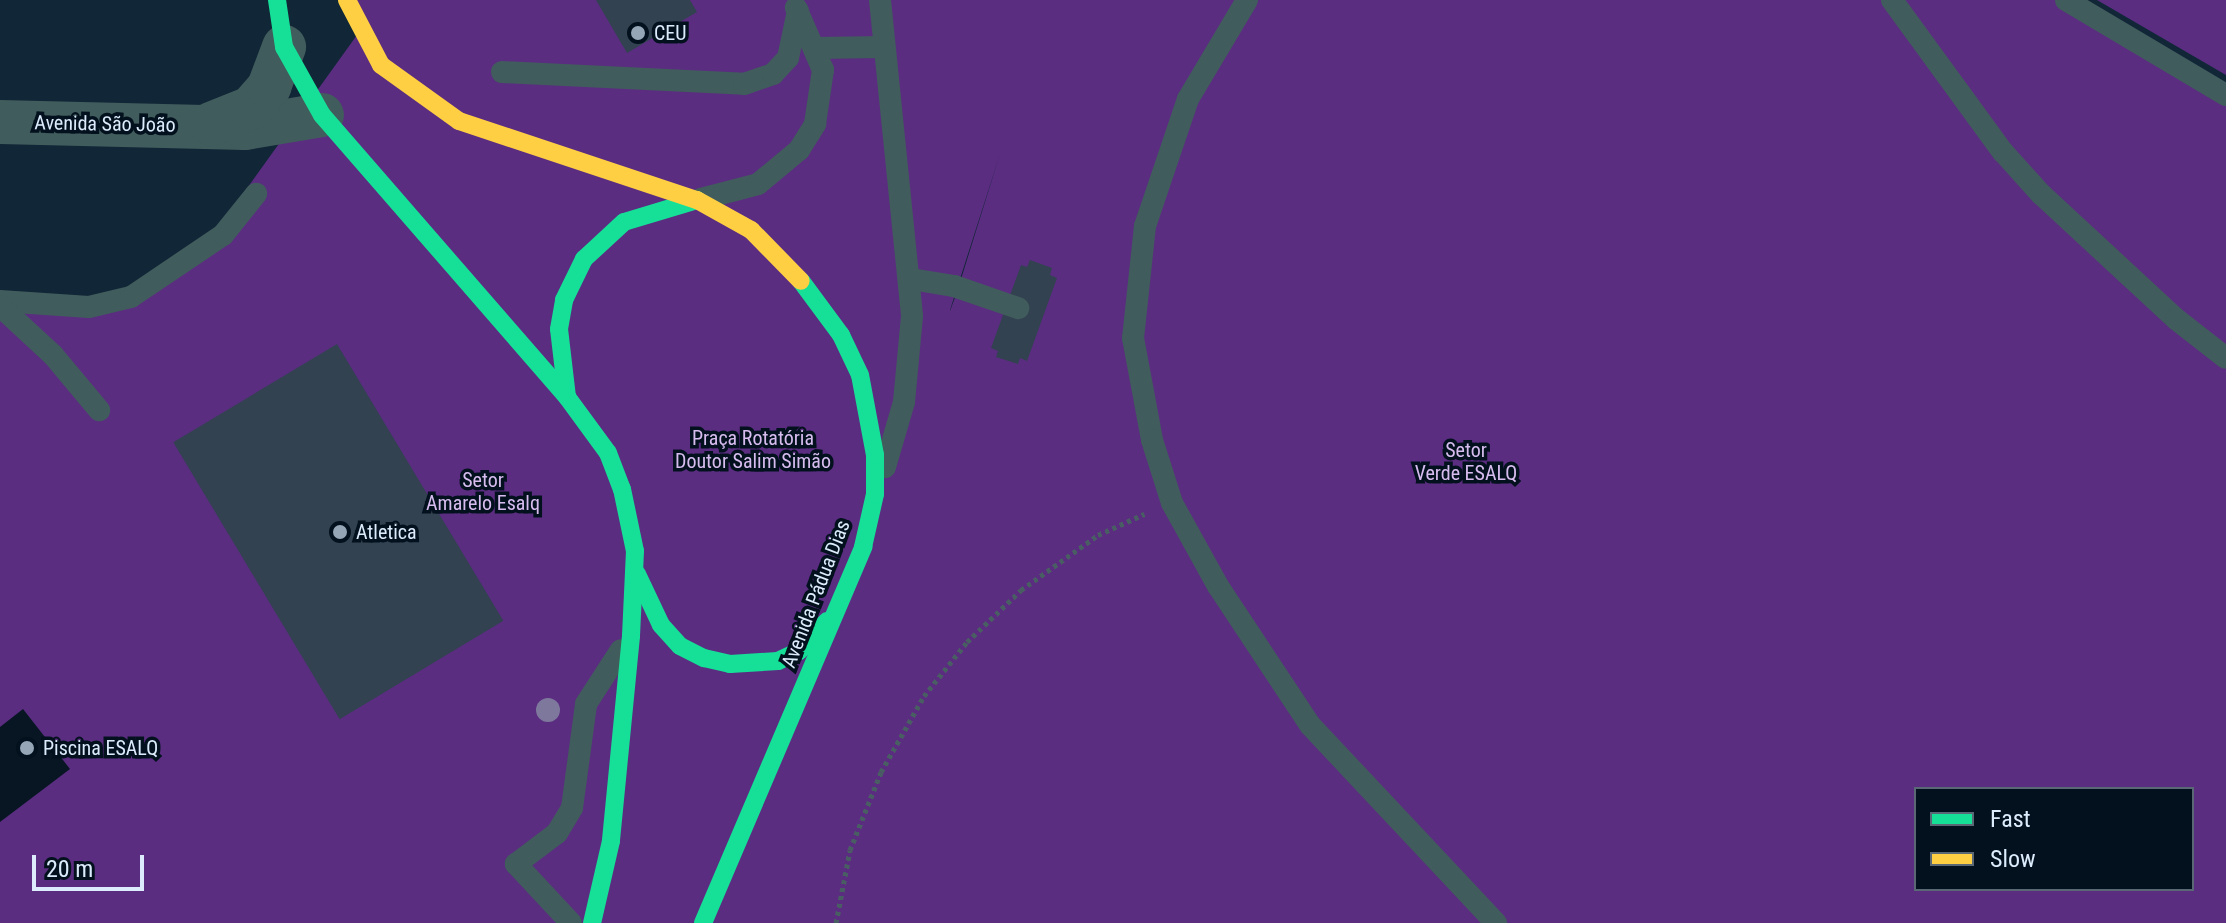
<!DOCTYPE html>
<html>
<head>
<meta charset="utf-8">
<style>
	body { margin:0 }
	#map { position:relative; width:2226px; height:923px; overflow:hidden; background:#112637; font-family:"Roboto Condensed",sans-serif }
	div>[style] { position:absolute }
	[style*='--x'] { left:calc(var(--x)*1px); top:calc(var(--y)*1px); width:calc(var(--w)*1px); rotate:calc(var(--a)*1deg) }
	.green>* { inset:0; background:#5b2d81 }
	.water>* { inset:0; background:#081623 }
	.building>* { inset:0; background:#324250; transform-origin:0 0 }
	.path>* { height:5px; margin-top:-2.5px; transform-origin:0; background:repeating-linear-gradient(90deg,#495e62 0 4px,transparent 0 8px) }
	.lane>* { height:22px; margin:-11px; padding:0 11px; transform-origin:11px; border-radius:11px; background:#415c5c }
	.street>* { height:44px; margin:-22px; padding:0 22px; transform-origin:22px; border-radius:22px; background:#415c5c }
	.fast>* { height:18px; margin:-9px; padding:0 9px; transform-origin:9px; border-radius:9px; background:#16e098 }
	.slow>* { height:18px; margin:-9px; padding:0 9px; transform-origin:9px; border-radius:9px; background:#ffcf43 }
	.trees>* { width:24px; height:24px; margin:-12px; border-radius:50%; background:#7e799c }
	.dots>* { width:22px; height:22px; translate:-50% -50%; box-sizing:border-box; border:4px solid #03101d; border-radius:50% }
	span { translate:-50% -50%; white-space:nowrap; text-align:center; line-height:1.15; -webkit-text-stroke:7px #03101d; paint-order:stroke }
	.poi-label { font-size:20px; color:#dcecfc }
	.left { translate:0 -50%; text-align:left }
	.street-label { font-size:20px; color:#dcecfc }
	.park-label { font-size:20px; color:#d7bdef }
	.legend { position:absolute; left:1914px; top:787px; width:280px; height:104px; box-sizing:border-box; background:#03101d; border:2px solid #5a6876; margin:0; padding:10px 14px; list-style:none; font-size:24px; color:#dcecfc }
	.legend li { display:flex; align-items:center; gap:16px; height:40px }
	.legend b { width:40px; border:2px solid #5a6876 }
	.scale { position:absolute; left:32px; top:855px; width:112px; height:36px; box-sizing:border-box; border:4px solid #dcecfc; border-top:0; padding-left:10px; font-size:24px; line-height:28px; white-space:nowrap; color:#dcecfc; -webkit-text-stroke:6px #03101d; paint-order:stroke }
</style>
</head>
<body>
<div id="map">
	<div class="green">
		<i style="clip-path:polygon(evenodd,343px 0,2059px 0,2226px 98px,2226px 923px,0 923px,0 302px,124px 294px,212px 237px,357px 35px,343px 0,1000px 154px,957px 292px,950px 311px,950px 310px,1000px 154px,343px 0,1916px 789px,2192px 789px,2192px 889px,1916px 889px,1916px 789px)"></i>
		<i style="clip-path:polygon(2097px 0,2226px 0,2226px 75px)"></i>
	</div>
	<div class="water">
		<i style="clip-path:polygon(23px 709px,70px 769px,0 822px,0 727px)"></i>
	</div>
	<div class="building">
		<i style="clip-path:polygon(596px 0,690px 0,697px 12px,627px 53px)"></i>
		<i style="clip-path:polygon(1030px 260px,1052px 268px,1050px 275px,1057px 278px,1027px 361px,1020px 358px,1018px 364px,996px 357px,998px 351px,991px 348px,1021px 265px,1027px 267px)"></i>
		<i style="left:337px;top:344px;width:323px;height:191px;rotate:59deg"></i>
	</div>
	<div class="path">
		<i style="--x:836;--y:923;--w:74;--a:-79.1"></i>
		<i style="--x:850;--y:850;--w:84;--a:-68.3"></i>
		<i style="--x:881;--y:772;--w:87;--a:-60.5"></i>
		<i style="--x:924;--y:696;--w:69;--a:-51.5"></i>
		<i style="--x:967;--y:642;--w:75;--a:-43.9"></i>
		<i style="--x:1021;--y:590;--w:95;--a:-35.5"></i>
		<i style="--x:1098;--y:535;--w:51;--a:-24.5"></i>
	</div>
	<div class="lane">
		<i style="--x:880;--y:0;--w:318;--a:84.2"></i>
		<i style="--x:912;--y:316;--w:86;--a:95.3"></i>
		<i style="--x:904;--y:402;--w:68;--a:106.3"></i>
		<i style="--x:1247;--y:0;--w:115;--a:120.8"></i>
		<i style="--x:1188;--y:99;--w:134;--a:108.7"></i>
		<i style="--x:1145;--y:226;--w:113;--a:96.1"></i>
		<i style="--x:1133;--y:338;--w:104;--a:79.4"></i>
		<i style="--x:1152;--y:440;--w:66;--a:72.4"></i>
		<i style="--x:1172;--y:503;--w:95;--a:61"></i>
		<i style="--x:1218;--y:586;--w:167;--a:56.5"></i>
		<i style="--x:1310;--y:725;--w:272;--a:46.8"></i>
		<i style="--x:1892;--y:0;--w:188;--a:53.9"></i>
		<i style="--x:2003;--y:152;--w:57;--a:47.9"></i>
		<i style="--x:2041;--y:194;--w:184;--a:42.8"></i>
		<i style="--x:2176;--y:319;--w:63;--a:38"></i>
		<i style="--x:2066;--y:0;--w:186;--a:30.7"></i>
		<i style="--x:817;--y:48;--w:65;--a:-0.9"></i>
		<i style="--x:502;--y:72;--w:242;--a:2.8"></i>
		<i style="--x:744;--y:84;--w:31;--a:-19"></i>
		<i style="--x:773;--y:74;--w:22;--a:-47"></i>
		<i style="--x:788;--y:58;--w:48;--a:-78"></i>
		<i style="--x:701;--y:199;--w:59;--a:-14.7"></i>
		<i style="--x:758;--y:184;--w:53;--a:-39.7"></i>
		<i style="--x:799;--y:150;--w:31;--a:-58"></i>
		<i style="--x:815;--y:124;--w:55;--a:-81.6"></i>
		<i style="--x:823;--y:70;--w:68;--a:-113.5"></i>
		<i style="--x:911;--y:279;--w:44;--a:9.2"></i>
		<i style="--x:954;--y:286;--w:68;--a:19"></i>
		<i style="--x:0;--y:301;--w:89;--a:3.9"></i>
		<i style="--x:89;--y:307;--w:43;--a:-13.4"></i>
		<i style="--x:131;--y:297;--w:111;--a:-34"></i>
		<i style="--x:223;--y:235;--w:53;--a:-51.2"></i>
		<i style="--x:0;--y:306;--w:72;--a:42.8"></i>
		<i style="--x:53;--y:355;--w:72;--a:50.1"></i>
		<i style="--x:571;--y:923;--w:81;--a:-133"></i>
		<i style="--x:516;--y:864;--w:51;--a:-37.1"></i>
		<i style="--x:557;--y:833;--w:29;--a:-59"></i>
		<i style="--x:572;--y:808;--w:105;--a:-82.3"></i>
		<i style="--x:586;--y:704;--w:64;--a:-57.1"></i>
	</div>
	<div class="street">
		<i style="--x:0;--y:122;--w:245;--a:1.4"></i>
		<i style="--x:245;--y:128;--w:78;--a:-9.6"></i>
		<i style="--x:211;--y:124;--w:43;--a:-21.8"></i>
		<i style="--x:251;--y:108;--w:28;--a:-49"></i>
		<i style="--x:269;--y:87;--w:43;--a:-69.4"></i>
	</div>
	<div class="fast">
		<i style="--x:277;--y:0;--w:48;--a:81.5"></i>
		<i style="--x:284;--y:47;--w:78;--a:60.8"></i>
		<i style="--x:322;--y:115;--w:374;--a:49"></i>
		<i style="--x:567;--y:397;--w:69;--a:53.8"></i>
		<i style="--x:608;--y:453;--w:39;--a:69"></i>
		<i style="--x:622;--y:489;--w:63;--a:78.2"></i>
		<i style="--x:635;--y:551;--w:85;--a:92.7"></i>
		<i style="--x:631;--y:636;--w:206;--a:95.6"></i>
		<i style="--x:611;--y:841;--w:84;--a:103"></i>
		<i style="--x:567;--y:397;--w:68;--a:-96.7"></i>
		<i style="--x:559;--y:329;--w:29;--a:-80"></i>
		<i style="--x:564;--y:300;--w:46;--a:-64"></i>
		<i style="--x:584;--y:259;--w:54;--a:-42.8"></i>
		<i style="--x:624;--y:222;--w:76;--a:-16.8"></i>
		<i style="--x:637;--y:574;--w:56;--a:64.8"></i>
		<i style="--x:661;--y:625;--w:28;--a:48"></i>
		<i style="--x:680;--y:646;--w:27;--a:27"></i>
		<i style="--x:704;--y:658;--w:27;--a:13"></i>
		<i style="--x:730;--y:664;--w:48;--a:-3.6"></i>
		<i style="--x:778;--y:661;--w:23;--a:-25"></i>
		<i style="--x:799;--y:651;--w:41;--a:-47"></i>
		<i style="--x:703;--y:923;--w:409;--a:-66.9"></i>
		<i style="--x:863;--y:547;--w:54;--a:-77.2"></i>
		<i style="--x:875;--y:494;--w:39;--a:-90"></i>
		<i style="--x:875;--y:455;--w:81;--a:-100.6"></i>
		<i style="--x:860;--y:375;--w:44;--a:-115.4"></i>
		<i style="--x:841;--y:335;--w:67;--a:-126.5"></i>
	</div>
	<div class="slow">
		<i style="--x:347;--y:0;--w:73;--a:62.4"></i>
		<i style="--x:381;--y:65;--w:96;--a:35.7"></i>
		<i style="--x:459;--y:121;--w:251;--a:18.4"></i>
		<i style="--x:697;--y:200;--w:62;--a:29.1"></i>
		<i style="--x:751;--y:230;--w:71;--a:45.6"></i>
	</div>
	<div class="trees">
		<i style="left:548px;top:710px"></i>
	</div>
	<div class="dots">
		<i style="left:638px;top:33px;background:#95a7b7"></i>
		<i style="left:340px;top:532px;background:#95a7b7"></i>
		<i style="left:27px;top:748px;background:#95a7b7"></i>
	</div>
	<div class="poi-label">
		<span class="left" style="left:654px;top:33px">CEU</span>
		<span class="left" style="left:356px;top:532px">Atletica</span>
		<span class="left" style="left:43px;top:748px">Piscina ESALQ</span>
	</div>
	<div class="street-label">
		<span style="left:105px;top:124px;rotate:1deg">Avenida São João</span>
		<span style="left:816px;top:594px;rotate:-69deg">Avenida Pádua Dias</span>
	</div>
	<div class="park-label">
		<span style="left:753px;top:450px">Praça Rotatória<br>Doutor Salim Simão</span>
		<span style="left:1466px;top:462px">Setor<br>Verde ESALQ</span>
		<span style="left:483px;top:492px">Setor<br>Amarelo Esalq</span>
	</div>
	<ul class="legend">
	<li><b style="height:10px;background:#16e098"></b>Fast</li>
	<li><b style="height:10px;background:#ffcf43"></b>Slow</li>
	</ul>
	<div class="scale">20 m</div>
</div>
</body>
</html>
